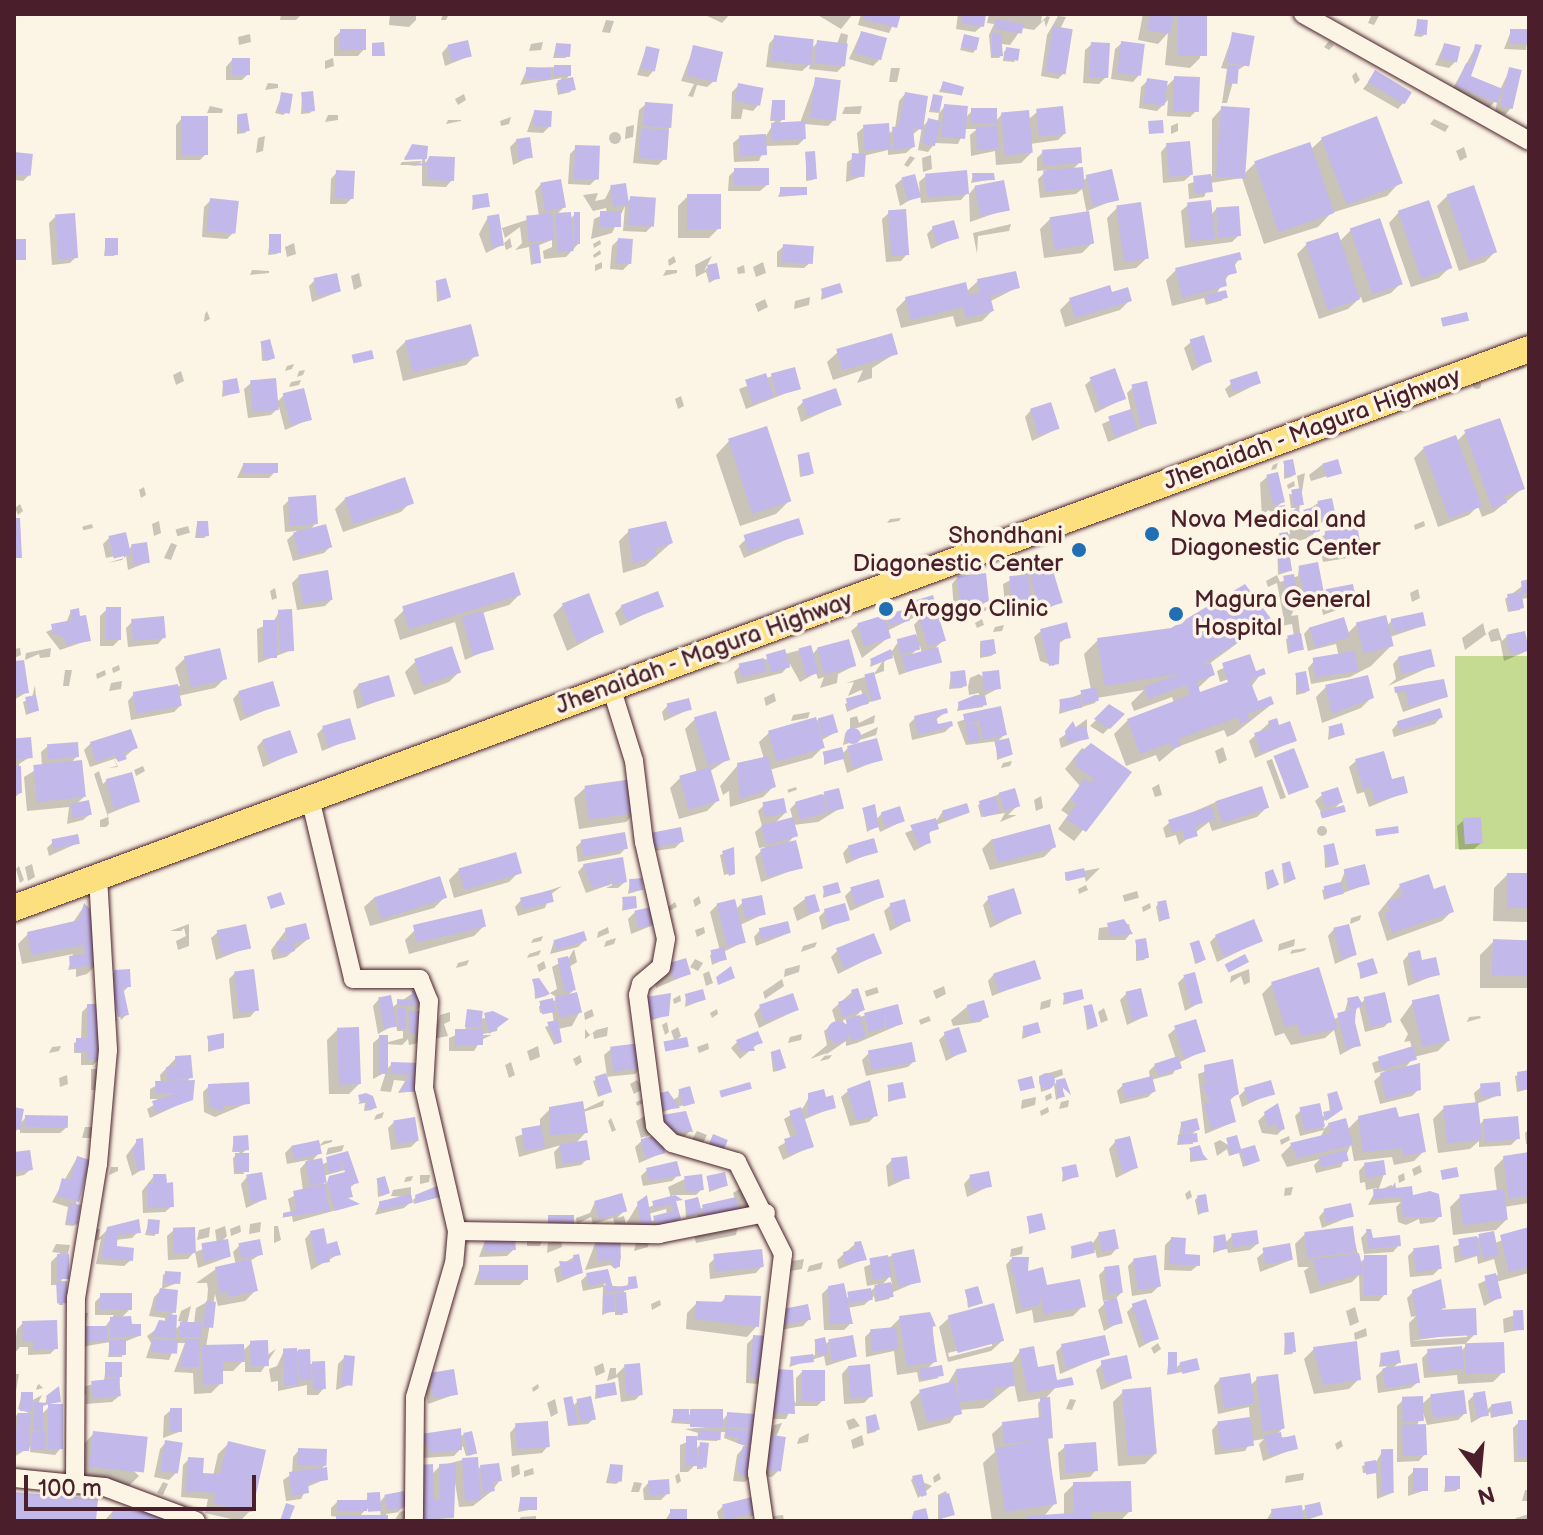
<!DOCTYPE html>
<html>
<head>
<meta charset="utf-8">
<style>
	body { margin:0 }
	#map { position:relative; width:1543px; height:1535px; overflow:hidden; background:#fcf5e5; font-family:"Balsamiq Sans",sans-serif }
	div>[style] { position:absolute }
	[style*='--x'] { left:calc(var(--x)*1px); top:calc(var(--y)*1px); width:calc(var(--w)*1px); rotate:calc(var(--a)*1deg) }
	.green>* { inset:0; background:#c4db91; transform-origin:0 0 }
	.shadow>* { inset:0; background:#0003; transform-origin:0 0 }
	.round { border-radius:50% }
	.building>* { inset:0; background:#c2b9ea; transform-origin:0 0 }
	.roads { filter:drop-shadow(0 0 2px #4a1f2b) drop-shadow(0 0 2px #4a1f2b) }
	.minor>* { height:18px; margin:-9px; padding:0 9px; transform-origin:9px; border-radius:9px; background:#fcf5e5 }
	.highway>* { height:26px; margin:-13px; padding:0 13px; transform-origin:13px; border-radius:13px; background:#fce080 }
	.dots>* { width:22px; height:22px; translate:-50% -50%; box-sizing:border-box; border:4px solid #fcf5e5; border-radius:50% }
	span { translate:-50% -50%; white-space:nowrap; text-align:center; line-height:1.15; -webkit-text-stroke:7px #fcf5e5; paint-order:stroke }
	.street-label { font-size:24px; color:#4a1f2b }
	.poi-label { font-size:24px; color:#4a1f2b }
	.left { translate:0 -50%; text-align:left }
	.right { translate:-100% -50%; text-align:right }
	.frame { position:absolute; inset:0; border:16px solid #4a1f2b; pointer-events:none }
	.north { position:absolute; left:1439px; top:1431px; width:80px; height:80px; -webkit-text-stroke:6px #fcf5e5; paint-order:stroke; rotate:164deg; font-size:22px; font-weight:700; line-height:32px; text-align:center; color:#4a1f2b }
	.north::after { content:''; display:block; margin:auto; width:28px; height:36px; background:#4a1f2b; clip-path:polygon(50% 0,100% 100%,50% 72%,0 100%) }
	.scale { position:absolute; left:24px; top:1475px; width:232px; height:36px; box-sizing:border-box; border:4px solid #4a1f2b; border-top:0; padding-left:10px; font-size:24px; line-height:28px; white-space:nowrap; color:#4a1f2b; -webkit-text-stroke:6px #fcf5e5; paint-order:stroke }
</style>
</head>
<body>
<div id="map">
	<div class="green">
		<i style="left:1529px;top:656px;width:193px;height:74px;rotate:90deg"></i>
	</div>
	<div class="shadow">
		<i style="clip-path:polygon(281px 14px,302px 14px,296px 20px,280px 20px)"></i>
		<i style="clip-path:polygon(390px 14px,416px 14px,416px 20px,409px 27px,389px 25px)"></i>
		<i style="clip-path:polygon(449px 14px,446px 20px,441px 20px,443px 14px)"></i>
		<i style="clip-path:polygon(703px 14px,730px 14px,722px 23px)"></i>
		<i style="clip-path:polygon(816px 14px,853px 14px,841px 29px)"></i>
		<i style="clip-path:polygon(861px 14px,898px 14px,889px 33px,858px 25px)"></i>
		<i style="clip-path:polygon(958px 14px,984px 14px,982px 26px,975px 32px,956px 29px)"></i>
		<i style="clip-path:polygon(989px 14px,1042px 14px,1041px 22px,1047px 16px,1050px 17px,1046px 27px,1044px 20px,1034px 30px,1022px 28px,1010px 45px,1002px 44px,1001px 55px,1007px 49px,1015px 62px,1003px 61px,1004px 52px,999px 58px,991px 58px,989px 35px,994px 24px,987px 23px)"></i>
		<i style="clip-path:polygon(1143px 14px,1205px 14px,1200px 58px,1190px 68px,1165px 65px,1168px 33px,1158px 44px,1138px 40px)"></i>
		<i style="clip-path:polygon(1372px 14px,1380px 14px,1374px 25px,1368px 23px)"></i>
		<i style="clip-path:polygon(1058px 16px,1066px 17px,1060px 29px,1065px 72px,1058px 79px,1041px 76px,1047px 35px)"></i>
		<i style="clip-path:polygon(606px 20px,614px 21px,610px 33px,602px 32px)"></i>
		<i style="clip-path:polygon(1418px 21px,1424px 35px,1421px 37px,1414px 36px)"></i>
		<i style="clip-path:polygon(341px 31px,364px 49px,358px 56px,334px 56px,334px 38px)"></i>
		<i style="clip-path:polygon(1511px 31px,1529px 31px,1526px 50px,1504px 49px)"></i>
		<i style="clip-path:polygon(841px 33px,848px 35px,843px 66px,837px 72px,809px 69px,810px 64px,802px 71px,766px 67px,769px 44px,775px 37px,811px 49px,818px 42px,837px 44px)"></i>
		<i style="clip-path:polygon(861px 33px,879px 60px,873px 66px,849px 59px)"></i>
		<i style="clip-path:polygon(250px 34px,251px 42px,239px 45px,238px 37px)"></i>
		<i style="clip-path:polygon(1233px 34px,1246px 65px,1236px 71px,1227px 103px,1222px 103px,1227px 69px,1221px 68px)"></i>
		<i style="clip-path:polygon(965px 36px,975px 50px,973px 53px,960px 50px)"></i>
		<i style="clip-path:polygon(1329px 41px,1334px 45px,1329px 50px,1324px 47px)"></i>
		<i style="clip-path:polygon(543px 42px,541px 50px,529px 51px,531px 44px)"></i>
		<i style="clip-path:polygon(1122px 43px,1139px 75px,1133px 82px,1111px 79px,1115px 49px)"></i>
		<i style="clip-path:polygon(1092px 44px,1105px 78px,1099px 84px,1083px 83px,1085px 50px)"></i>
		<i style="clip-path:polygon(556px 45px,568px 56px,565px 58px,553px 58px)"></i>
		<i style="clip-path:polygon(1444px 45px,1455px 62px,1449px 68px,1435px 65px)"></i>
		<i style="clip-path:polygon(448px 46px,470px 56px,445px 66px,442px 53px)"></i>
		<i style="clip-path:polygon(1476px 46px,1469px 77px,1500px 90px,1510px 69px,1511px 108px,1505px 115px,1495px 112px,1498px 98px,1489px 108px,1451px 92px)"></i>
		<i style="clip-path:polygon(694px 47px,714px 81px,707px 87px,697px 85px,693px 97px,688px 96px,694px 84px,681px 81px)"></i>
		<i style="clip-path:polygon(646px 48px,654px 70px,648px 77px,637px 75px)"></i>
		<i style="clip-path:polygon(333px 58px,334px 66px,325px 69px,325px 61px)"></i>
		<i style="clip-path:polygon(232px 60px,248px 74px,242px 80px,226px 80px,226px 67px)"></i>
		<i style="clip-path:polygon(554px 67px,569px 76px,564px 81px,571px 92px,558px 95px,556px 84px,562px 78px,520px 85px,527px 69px)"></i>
		<i style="clip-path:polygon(891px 68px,900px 68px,897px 82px,889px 82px)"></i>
		<i style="clip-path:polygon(1356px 72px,1360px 80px,1355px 84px,1352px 76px)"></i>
		<i style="clip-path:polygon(1375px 73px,1404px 102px,1398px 109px,1363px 89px)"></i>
		<i style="clip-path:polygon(1175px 78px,1196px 111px,1190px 117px,1167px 116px,1168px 100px,1157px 111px,1139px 108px,1141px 87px,1148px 80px,1166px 87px)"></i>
		<i style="clip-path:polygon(816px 79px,834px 120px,828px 126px,804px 124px,804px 139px,798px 145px,765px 146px,759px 161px,734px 162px,733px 143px,740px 137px,766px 136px,775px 121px,770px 121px,772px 102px,783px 119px,778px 124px,800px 123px)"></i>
		<i style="clip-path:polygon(268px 83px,278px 84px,278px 88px,265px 90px)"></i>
		<i style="clip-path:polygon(943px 84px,960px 95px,939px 92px)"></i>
		<i style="clip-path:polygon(739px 85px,759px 104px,753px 111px,743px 109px,741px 119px,731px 119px,732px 92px)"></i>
		<i style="clip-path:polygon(282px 94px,286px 113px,283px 115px,275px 113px)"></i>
		<i style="clip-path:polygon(464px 94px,466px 100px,458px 105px,455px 99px)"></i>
		<i style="clip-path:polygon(905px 94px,921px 128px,929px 120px,938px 122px,939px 113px,929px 112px,933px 96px,941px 97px,939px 113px,945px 106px,966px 117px,972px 111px,995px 122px,1002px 114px,1028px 120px,1037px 112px,1064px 134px,1058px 140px,1030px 144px,1031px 153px,1021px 163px,996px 165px,995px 151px,971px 156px,970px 135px,977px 129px,965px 129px,958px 144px,935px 143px,928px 152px,918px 150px,922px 127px,912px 135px,913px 147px,906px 153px,888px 155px,888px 150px,863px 156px,863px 176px,846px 182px,847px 162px,859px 155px,857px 133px,864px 127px,888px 134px,895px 129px,899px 101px)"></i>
		<i style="clip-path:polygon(302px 95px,313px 110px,310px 113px,301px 114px)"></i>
		<i style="clip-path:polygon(646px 104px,669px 128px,664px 159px,658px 165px,633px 163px,639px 110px)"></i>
		<i style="clip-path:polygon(210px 106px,223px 109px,222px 113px,207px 113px)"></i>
		<i style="clip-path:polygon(862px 106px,860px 114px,842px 114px,845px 107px)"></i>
		<i style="clip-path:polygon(1222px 108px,1244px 174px,1255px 163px,1310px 150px,1322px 139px,1400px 182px,1387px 196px,1331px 213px,1318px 227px,1264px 244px,1242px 178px,1210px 183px,1204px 197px,1189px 199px,1188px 184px,1212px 176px,1212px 119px)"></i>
		<i style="clip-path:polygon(534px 112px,549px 127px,543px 133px,527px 132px)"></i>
		<i style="clip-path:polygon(328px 115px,338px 115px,338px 120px,325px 122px)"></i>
		<i style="clip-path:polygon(237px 116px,248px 130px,245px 133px,237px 134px)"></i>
		<i style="clip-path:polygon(511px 117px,509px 124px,501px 126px,500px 121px)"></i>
		<i style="clip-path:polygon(182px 118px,206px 154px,200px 160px,176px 160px,176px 125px)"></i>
		<i style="clip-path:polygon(1529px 118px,1529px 135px,1524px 134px)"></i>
		<i style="clip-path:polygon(1434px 119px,1449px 126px,1445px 132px,1430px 124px)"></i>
		<i style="clip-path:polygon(448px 120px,461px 120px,461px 121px,446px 124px)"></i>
		<i style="clip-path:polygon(1178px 123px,1178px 131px,1171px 134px,1171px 126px)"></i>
		<i style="clip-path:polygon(634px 125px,633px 137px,625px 139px,626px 127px)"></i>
		<i class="round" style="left:609px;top:132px;width:12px;height:12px"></i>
		<i style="clip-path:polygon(265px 136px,263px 151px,256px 153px,258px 138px)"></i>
		<i style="clip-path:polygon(517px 140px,530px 157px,513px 165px,510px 147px)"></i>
		<i style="clip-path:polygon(1167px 145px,1191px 175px,1184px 181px,1163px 183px,1161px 152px)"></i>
		<i style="clip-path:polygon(413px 147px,426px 148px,425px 163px,429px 158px,452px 180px,446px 187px,422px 186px,422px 157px,404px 158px)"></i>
		<i style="clip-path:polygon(1464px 147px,1467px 157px,1460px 161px,1456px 151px)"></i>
		<i style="clip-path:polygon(576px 148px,596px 179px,590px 185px,568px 184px,570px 154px)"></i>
		<i style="clip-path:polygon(1043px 152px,1080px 162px,1072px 170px,1082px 182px,1087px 177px,1117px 199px,1087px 211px,1092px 243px,1082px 253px,1044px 258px,1040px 229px,1050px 219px,1087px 214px,1082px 189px,1076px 194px,1040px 198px,1038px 179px,1047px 170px,1037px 171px,1037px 158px)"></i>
		<i style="clip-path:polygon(14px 154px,29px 175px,23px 181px,14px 180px)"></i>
		<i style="clip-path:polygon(806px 154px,815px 178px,813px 180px,806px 181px)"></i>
		<i style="clip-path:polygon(931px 155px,932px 169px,923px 172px,922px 158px)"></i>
		<i style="clip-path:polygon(910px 156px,915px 158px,908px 167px,904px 165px)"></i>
		<i style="clip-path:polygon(422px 161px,419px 165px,400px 165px,402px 162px)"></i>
		<i style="clip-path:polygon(735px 170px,767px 185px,760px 191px,728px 191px,729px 176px)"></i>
		<i style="clip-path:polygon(337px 172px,352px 198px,346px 204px,330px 204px,331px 179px)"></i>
		<i style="clip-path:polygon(973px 175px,993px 179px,971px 183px)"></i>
		<i style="clip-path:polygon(926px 176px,967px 193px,961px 200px,921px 203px,920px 194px,900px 206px,895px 185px,902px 179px,920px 194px,919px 182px)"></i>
		<i style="clip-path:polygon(541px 184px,564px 207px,556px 215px,569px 220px,575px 214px,579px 243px,566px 257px,553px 258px,544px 259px,543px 251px,552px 247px,552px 240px,537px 246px,539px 262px,531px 265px,529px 247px,515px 250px,522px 243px,520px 227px,505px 238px,502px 228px,539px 216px,535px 191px)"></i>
		<i style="clip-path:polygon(611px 187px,627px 203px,631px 198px,652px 226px,646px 232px,623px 231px,625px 206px,612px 233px,591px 239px,594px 219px,607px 213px,606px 208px,593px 211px,583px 195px,598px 193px,595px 201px,605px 199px)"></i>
		<i style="clip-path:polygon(975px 187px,1007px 209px,970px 222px,969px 194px)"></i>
		<i style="clip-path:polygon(781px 189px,805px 195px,778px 197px)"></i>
		<i style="clip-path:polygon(688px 196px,719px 228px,709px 238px,678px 238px,678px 206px)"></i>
		<i style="clip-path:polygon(1447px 196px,1495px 252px,1485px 262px,1459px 271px,1437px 206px)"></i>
		<i style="clip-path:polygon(473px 198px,488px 206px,472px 210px)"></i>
		<i style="clip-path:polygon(211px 200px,233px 233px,227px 239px,202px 237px,204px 207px)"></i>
		<i style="clip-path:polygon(1188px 205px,1211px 215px,1216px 209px,1239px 235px,1232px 242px,1185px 248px,1181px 211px)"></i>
		<i style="clip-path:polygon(1117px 208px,1147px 258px,1136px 268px,1114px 271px,1107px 218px)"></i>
		<i style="clip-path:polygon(1399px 212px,1449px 268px,1439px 278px,1411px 287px,1389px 223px)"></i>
		<i style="clip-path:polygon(889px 213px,907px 254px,901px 261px,886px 262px,882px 219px)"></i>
		<i style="clip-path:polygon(55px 217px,76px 257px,70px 263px,52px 265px,49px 223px)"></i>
		<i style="clip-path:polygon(488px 217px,502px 245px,486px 253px,479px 234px)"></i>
		<i style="clip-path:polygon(1011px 224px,1009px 231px,978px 236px,977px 254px,973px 233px)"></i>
		<i style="clip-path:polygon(933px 228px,957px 237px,931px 249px,927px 234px)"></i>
		<i style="clip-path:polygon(1351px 230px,1401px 283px,1391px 293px,1363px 303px,1361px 297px,1348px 309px,1319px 319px,1297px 254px,1307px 244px,1339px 242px)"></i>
		<i style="clip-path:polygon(270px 237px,279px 252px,277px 254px,268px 255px)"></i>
		<i style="clip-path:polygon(510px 238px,512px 247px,506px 250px,504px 243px)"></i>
		<i style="clip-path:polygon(106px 240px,116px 253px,114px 256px,104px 256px)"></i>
		<i style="clip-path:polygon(600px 240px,601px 244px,594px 248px,593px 244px)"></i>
		<i style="clip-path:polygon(618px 240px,629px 264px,623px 270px,610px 269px,612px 246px)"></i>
		<i style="clip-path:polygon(294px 243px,296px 254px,287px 257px,285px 247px)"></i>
		<i style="clip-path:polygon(784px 246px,811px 262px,804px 268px,777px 267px,777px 252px)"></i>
		<i style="clip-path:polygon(600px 250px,601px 254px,594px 258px,593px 255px)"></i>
		<i style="clip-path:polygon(674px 256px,676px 262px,669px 266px,668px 260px)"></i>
		<i style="clip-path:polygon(712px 256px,704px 271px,708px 267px,718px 278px,709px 283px,706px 272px,696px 277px,695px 265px)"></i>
		<i style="clip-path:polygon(1239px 259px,1216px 294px,1223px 300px,1206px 305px,1204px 298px,1172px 306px,1166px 280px,1176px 270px)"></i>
		<i style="clip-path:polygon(602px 262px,602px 268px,595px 271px,595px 265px)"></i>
		<i style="clip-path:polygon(763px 262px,766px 273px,756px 277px,753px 267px)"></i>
		<i style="clip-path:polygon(744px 265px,745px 273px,738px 274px,737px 268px)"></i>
		<i style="clip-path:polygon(252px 270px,269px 271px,269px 273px,250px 275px)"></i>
		<i style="clip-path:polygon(666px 270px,677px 270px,677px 273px,663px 276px)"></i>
		<i style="clip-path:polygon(359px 273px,362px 286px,354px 290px,351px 276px)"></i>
		<i style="clip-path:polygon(315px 280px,338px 292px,312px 302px,309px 286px)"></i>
		<i style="clip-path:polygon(978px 281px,1018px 287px,989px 302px,992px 311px,982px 321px,956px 327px,953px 316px,901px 328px,896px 309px,906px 299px,966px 292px)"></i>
		<i style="clip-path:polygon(436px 283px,449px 297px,446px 299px,437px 302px)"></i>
		<i style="clip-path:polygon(822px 290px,841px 292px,821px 300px)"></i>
		<i style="clip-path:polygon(1111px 295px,1130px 300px,1120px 310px,1065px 327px,1060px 310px,1070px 300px)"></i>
		<i style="clip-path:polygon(810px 297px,809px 305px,794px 309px,795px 301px)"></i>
		<i style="clip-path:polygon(765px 299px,768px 307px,758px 312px,755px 304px)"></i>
		<i style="clip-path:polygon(207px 311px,210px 319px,204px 322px,205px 314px)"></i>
		<i style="clip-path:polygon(406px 341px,476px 355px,466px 365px,403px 381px,396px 351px)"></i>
		<i style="clip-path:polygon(1191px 342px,1210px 361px,1192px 371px,1184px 348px)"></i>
		<i style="clip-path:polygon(261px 343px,272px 357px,270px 360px,262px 361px)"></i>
		<i style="clip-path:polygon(838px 352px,896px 353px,872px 368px,872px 378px,857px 383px,863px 370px,833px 380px,827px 362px)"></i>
		<i style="clip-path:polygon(1526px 363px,1524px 368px,1515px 371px,1517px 366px)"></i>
		<i style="clip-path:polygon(294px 364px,292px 369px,285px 371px,287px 366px)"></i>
		<i style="clip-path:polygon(305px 370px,303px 375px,297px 377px,299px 371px)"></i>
		<i style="clip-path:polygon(181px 371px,184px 381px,176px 385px,173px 375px)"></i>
		<i style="clip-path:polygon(772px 376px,799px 388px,746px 409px,739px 389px)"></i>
		<i style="clip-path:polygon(1092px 379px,1123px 399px,1095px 413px,1085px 385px)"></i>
		<i style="clip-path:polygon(301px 380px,299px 385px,289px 387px,291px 382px)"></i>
		<i class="round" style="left:1473px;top:381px;width:8px;height:8px"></i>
		<i style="clip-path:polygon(223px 383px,237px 392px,222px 397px)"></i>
		<i style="clip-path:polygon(251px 383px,277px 402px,284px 395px,310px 419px,285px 430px,279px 407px,271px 415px,248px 418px,244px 389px)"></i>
		<i style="clip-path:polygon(1232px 383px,1259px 383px,1229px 398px,1225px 389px)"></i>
		<i style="clip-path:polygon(1133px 387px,1155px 423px,1108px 442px,1102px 424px,1131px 411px,1127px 393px)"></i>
		<i style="clip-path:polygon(681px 396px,684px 406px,678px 409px,675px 399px)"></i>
		<i style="clip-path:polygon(803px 402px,839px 405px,801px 422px,797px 408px)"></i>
		<i style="clip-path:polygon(1031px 410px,1057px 429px,1032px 441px,1025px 417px)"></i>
		<i style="clip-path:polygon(1466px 432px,1523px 488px,1494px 512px,1482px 517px,1478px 506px,1469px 515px,1438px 527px,1414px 458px,1424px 448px,1457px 441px)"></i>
		<i style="clip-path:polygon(729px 441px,790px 500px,776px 514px,740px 526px,716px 455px)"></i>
		<i style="clip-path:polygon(798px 457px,812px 472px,810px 475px,800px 477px)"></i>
		<i style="clip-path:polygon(1278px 463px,1276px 469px,1271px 470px,1273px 465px)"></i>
		<i style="clip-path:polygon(1284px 463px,1294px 475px,1291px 477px,1284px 479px)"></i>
		<i style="clip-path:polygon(1323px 464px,1340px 472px,1311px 481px,1309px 475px)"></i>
		<i style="clip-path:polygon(243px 465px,275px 472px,269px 478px,237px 478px)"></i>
		<i style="clip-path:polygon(1305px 473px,1298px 517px,1318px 503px,1334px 516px,1317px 525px,1312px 537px,1288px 544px,1282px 554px,1290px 571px,1278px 575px,1277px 538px,1290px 534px,1289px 523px,1276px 529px,1275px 518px,1257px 526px,1259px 518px,1274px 514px,1268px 510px,1262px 517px,1260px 483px,1267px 477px,1282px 502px,1275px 509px,1285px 518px,1296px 508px,1291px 508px,1289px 494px,1300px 495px,1297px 476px)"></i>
		<i style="clip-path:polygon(1294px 481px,1295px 486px,1288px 489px,1287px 485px)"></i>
		<i style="clip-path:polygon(144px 487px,146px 495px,141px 498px,139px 490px)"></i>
		<i style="clip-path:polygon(345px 499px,411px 502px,401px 512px,343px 532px,335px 509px)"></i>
		<i style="clip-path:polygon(289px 500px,316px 523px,310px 530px,330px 547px,324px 553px,293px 561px,287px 540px,297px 531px,285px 532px,283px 506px)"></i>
		<i style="clip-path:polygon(20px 504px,23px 511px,18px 515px,15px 508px)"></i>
		<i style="clip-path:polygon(901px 518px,899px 521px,887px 523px,890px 519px)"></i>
		<i style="clip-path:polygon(159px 521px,161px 533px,154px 536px,152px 524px)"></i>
		<i style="clip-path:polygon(1424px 521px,1425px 526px,1415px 530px,1414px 525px)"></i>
		<i style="clip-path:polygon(197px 523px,207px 535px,204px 538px,195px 538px)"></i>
		<i style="left:92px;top:524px;width:4px;height:10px;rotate:76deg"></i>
		<i style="left:188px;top:526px;width:7px;height:13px;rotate:74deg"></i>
		<i style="clip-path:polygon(629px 531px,671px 543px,645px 566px,623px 573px,619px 541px)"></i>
		<i style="clip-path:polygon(802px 533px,744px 558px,739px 546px,746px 539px)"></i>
		<i style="clip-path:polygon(1326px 533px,1359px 550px,1353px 557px,1323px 562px,1319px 540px)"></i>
		<i style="clip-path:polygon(109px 538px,128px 550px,132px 546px,148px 562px,128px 570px,126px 556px,122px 560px,107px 563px,124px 558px,124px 554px,106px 558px,103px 544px)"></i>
		<i style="clip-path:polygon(171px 543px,177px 545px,171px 560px,164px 558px)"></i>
		<i style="clip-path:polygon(1050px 560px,1061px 602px,1034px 615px,1032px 605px,1023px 613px,1006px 615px,1003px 584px)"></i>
		<i style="clip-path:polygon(1317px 564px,1322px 595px,1326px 591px,1354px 604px,1323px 615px,1319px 595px,1297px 603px,1291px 616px,1298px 615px,1302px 649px,1288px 654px,1286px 639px,1294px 636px,1292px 624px,1275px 627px,1277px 619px,1284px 620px,1277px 583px,1268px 587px,1266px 581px,1277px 575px,1280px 582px,1298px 576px,1299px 567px)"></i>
		<i style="clip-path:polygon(299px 576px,331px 600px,325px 606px,297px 610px,292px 583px)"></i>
		<i style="clip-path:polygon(958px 577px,987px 601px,980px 607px,954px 610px,952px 584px)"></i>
		<i style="clip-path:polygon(1529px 581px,1529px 598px,1520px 599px,1520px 610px,1508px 612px,1505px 599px)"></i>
		<i style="clip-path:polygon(1245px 586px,1255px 601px,1267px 593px,1270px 600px,1259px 606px,1269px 620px,1209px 664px,1213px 674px,1197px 689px,1199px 694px,1249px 676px,1249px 672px,1220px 682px,1217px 671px,1249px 656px,1255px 674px,1263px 671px,1251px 687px,1257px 703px,1270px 698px,1272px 704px,1234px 734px,1227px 737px,1224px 730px,1177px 747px,1159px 762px,1156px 755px,1126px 766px,1114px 734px,1128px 720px,1174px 703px,1172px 697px,1134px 711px,1131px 703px,1144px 690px,1097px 698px,1095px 703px,1059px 714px,1060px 702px,1091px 690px,1084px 654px,1098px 640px,1172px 630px)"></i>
		<i style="clip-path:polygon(275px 588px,277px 598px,272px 600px,270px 591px)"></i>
		<i style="clip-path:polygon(1418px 589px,1420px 598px,1412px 602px,1410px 593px)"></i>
		<i style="clip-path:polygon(519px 595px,509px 605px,482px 613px,491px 648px,465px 660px,455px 622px,400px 640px,394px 620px,404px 610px)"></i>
		<i style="clip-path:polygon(917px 602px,935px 607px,887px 631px,889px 637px,862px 658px,851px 631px,858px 625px,906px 615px)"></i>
		<i style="clip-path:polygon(563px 605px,602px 632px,567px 651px,553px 615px)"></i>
		<i style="clip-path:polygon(993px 605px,991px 609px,984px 611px,983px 608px)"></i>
		<i style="clip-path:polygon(661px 606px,620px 626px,615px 613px,621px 607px)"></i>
		<i style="clip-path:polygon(107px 609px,119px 640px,113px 646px,100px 646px,100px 616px)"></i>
		<i style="clip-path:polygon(71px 611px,89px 640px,60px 650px,46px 632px,66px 623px)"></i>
		<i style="clip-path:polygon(279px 612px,292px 650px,258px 663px,257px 629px,273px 622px)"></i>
		<i style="clip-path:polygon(evenodd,920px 618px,944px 640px,936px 647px,939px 661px,899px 675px,893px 655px,884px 662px,884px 671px,873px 675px,879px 698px,847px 712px,845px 704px,863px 696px,861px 690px,848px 696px,854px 682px,846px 683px,874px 674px,882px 662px,870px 667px,871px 661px,892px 651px,898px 642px,917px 636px,914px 625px,920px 618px,920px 646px,922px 653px,911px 655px,920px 646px)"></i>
		<i style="clip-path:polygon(982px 619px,984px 625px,977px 628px,975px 623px)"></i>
		<i style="clip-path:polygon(1392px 620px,1423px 626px,1390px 637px,1392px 645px,1371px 666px,1350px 677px,1311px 684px,1308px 668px,1314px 661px,1339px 657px,1336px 644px,1308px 651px,1304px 634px,1310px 627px,1347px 634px,1357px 624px,1387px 626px)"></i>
		<i style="clip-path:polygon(132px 622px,164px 637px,158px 644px,128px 647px,126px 628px)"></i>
		<i style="clip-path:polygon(1483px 623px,1486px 635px,1491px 630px,1498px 628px,1502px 641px,1507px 636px,1529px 644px,1529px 659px,1527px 651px,1504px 661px,1500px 640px,1491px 642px,1488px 633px,1465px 650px,1462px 638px)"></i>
		<i style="clip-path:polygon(1004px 625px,1002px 631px,993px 632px,995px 627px)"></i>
		<i style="clip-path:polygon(1041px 631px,1068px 637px,1058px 644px,1054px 666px,1040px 661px,1034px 637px)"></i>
		<i style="clip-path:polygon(980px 643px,994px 654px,991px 656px,980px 658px)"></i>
		<i style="clip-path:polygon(20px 648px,21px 655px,14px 658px,14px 649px)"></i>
		<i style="clip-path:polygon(51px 648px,50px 657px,40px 658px,39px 654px,25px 660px,26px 653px)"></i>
		<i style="clip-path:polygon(818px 648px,854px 666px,838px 674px,837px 683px,820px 688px,824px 677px,818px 679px,816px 673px,800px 682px,790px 664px,782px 673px,737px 684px,734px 672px,740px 666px,800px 650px,812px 655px)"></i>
		<i style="clip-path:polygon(1399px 657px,1432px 666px,1388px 686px,1396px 679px,1393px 664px)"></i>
		<i style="clip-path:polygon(185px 658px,225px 678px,215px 688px,178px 696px,180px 706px,174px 712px,131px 720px,128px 701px,134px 694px,180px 686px,175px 668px)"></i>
		<i style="clip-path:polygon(415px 662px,459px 672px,449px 682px,414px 695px,405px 672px)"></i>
		<i style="clip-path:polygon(14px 663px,27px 692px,14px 700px)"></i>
		<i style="clip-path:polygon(119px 665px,120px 670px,113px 673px,112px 668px)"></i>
		<i style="clip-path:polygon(65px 670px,72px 670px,69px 686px,63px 686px)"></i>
		<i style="clip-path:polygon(105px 670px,106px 675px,97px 679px,96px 674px)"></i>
		<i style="clip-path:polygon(951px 673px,965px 685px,962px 688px,949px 689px)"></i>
		<i style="clip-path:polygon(979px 674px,999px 688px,984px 696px,983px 707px,957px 711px,959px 704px,979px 699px,979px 693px,969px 695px,968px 687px,970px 678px)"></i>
		<i style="clip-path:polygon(1296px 675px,1308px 691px,1305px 693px,1296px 695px)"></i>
		<i style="clip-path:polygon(122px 681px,121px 689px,109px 691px,111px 683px)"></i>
		<i style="clip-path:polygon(359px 684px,392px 696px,357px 709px,353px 691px)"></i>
		<i style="clip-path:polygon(35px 685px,37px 711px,26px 715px,23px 702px,32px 698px)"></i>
		<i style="clip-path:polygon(1326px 687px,1371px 698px,1361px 708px,1322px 723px,1316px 697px)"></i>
		<i style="clip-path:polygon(1395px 688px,1446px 697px,1403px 712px)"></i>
		<i style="clip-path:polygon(239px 692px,278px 705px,240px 721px,233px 699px)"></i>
		<i style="clip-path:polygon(774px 693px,776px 701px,766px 706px,764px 698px)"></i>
		<i style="clip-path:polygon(668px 705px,690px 709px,664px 721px,662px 712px)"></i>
		<i style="clip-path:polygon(1109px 707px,1122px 715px,1103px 734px,1090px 726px)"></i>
		<i style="clip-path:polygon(999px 708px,1005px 734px,998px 741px,966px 745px,957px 722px)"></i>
		<i style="clip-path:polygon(810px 712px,808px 718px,791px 721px,793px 715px)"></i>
		<i style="clip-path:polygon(946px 712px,935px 720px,937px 727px,951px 726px,945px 732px,912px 740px,909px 724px,915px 718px)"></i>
		<i style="clip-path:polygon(875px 715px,874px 723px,850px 730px,850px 718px,857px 716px,859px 723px)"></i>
		<i style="clip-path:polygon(1441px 717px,1435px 724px,1394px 737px,1392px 730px,1398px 723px)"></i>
		<i style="clip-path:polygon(695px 719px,728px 759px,709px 772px,717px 801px,707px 811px,679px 819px,670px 788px,680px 778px,697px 773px,685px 729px)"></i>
		<i style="clip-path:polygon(1087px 719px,1087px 738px,1061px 748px,1059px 739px)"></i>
		<i style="clip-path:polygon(819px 720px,836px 732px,820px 741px,822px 748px,812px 758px,769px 770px,773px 787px,763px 797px,730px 807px,729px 791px,723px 795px,720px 786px,738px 765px,764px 759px,759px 742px,770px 732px)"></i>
		<i style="clip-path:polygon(1269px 723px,1294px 741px,1255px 758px,1249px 741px)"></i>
		<i style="clip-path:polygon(878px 727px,876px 735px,843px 745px,845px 734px,861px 735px)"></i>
		<i style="clip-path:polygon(323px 728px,353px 738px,322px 751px,317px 734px)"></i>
		<i style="clip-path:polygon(1329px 728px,1343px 734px,1328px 740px)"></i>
		<i style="clip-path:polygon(14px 740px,30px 757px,19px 764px,20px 793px,14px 798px)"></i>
		<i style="clip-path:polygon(263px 740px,296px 752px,263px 767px,257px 747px)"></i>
		<i style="clip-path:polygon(91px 743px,135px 748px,120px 761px,114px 758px,118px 767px,108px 768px,117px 766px,114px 759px,90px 767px,84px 750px)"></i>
		<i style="clip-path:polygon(996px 744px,1011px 755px,997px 760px)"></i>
		<i style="clip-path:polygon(48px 746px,77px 756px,71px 763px,84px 797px,76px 804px,90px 814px,83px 820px,67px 824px,69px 807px,27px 811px,24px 777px,42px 766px,41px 752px)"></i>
		<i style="clip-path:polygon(1223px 747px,1227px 760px,1219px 764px,1215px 751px)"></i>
		<i style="clip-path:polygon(848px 748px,881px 759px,847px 773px,843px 758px,824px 765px,824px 754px,842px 754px)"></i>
		<i style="clip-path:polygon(1082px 748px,1129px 772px,1074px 841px,1058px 829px,1068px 815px,1061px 810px,1080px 786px,1065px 769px)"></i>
		<i style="left:1272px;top:759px;width:41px;height:6px;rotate:70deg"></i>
		<i style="clip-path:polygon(1012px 761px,1010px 766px,1001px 768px,1003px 763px)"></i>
		<i style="clip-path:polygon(1356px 761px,1391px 782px,1406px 792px,1369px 807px,1364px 792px,1357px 794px,1349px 767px)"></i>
		<i style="clip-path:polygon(143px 766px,145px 771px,136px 776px,134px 770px)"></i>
		<i style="clip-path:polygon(99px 771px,103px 784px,107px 780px,138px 802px,108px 814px,109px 824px,106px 827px,100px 827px,100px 820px,108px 817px,94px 774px)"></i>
		<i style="clip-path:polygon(1159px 784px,1162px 795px,1155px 797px,1152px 788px)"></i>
		<i style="left:796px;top:787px;width:3px;height:9px;rotate:72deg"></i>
		<i style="clip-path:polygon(585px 788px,636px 812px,626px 822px,579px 829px,574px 798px)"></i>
		<i style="clip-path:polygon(825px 794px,842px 807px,818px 822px,793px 825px,795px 835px,786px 845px,801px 867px,761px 882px,755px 857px,765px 847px,759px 848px,755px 832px,762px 826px,758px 811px,764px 805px,785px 813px,775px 823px,793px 819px,790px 809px,796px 803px)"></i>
		<i style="clip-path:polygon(999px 794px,1018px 805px,1008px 815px,1017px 815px,1000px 822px,1005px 813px,981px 817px,978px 805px)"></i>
		<i style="clip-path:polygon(1322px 795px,1341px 802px,1333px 810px,1344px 811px,1324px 818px,1315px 801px)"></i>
		<i style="clip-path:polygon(1041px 796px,1043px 808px,1036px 811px,1034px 800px)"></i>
		<i style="clip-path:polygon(1216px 802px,1267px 807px,1257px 817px,1212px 831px,1209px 822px,1179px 845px,1176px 835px,1166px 838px,1163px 828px,1170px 822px)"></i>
		<i style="clip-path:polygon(863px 810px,876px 820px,882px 813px,903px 821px,880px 832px,878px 826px,867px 832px)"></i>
		<i style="clip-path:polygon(943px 811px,968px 813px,936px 825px,927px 836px,929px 843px,914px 851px,905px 833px,937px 820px)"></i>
		<i style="clip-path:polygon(1464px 820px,1481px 843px,1474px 849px,1459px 850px,1457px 826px)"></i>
		<i class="round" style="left:1317px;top:826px;width:10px;height:10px"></i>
		<i style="clip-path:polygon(992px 839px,1054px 847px,1044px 857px,990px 870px,982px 849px)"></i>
		<i style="clip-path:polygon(582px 841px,626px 848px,620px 854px,578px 862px,576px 847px)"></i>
		<i style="clip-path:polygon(646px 841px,682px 841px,675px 848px,648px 852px)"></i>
		<i style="clip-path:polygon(53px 842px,78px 843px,49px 856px,47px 848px)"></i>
		<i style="clip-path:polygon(849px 846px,875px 851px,846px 864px,843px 853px)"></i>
		<i style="clip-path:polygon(1324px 847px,1336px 863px,1334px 866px,1325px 868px)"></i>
		<i style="clip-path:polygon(733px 850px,733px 873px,724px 875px,720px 855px)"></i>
		<i style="clip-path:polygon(621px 859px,625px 882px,618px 888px,606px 888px,620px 881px,586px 893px,578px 872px,584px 865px)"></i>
		<i style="clip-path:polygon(32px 864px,35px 877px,28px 881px,25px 867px)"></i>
		<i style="clip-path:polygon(19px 866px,24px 880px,20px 883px,16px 869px)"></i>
		<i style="clip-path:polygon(1282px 866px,1294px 879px,1291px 881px,1284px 884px)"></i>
		<i style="clip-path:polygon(1100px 868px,1086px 882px,1084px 875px,1065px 880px,1066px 874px)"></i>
		<i style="clip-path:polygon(459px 870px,519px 872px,509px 882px,454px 898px,449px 880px)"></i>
		<i style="clip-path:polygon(1345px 871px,1368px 884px,1324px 900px,1322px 890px,1340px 884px)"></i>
		<i style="clip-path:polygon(1265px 874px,1277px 884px,1274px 887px,1267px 890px)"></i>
		<i style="clip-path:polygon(1507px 875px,1529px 875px,1529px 922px,1493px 921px,1494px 888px)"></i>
		<i style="clip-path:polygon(630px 881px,641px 890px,628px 894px)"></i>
		<i style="clip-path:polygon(1086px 885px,1088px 890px,1079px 894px,1078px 889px)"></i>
		<i style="clip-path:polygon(562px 886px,550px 895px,545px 908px,518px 916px,515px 907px,521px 900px)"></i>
		<i style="clip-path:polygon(1400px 886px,1433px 891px,1452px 911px,1442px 921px,1387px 941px,1378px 913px)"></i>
		<i style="clip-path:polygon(824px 888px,839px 892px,823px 898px)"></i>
		<i style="clip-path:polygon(851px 890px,882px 897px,850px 911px,845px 896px)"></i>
		<i style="left:1137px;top:891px;width:7px;height:15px;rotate:74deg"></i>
		<i style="clip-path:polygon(699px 896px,701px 903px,695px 907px,693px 900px)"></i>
		<i style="clip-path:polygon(375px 897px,444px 898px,434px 908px,370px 926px,364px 907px)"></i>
		<i style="clip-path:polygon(989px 898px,1020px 913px,990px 928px,983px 905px)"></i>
		<i style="clip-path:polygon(623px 899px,635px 907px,622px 911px)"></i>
		<i style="clip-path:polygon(805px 899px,818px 911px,797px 921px,793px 908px)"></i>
		<i style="clip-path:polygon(675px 902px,677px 907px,669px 911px,668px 907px)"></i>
		<i style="clip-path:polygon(743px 902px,764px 914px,740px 925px,744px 942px,723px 952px,725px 959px,712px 965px,710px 955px,720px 951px,710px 912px,717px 905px,736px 909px)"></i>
		<i style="clip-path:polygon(1150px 903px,1151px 908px,1143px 912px,1142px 907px)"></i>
		<i style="clip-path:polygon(1158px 904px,1168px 918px,1159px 922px,1156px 907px)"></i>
		<i style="clip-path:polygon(891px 905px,909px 921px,890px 931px,884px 911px)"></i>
		<i style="clip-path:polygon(84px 906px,97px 964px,87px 974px,76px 977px,76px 969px,68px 970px,73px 954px,22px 964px,18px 944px,28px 934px,72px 924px)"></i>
		<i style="clip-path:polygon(825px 911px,847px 919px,822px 930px,819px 917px)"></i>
		<i style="clip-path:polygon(635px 912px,656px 924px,631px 934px,628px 919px)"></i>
		<i style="clip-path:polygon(1361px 915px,1360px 920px,1350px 924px,1351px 918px)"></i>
		<i style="clip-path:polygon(189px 924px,189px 946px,178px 950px,176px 941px,186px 936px,184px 928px,181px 931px,170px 931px)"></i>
		<i style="clip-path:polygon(1129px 924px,1131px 933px,1125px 940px,1098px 940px,1099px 928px)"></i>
		<i style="clip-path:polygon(484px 926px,474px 936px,409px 954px,405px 940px,415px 930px)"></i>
		<i style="clip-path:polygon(608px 927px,609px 933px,597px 938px,598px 932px)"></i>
		<i style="clip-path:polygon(704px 927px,705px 933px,697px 937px,695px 930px)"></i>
		<i style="clip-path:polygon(1334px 929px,1355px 955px,1335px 964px,1328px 936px)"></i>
		<i style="clip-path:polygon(286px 930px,308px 939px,286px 957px,273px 960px,271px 950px)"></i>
		<i style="clip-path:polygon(760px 930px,789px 933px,756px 946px,754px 937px)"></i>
		<i style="clip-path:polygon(218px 932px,249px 947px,216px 960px,211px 938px)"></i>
		<i style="clip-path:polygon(543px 936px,541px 941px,531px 943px,533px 939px)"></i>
		<i style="clip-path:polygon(1216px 936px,1260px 941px,1217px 962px,1210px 942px)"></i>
		<i style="clip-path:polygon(616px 938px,614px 944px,604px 947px,606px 941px)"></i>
		<i style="clip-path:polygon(1295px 939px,1294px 946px,1278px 951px,1279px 944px)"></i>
		<i style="clip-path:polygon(585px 940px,578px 947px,550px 954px,554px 941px)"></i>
		<i style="clip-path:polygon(1494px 941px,1529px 942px,1529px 988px,1480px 988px,1480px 955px)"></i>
		<i style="clip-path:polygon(817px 942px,815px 947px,801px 952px,803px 946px)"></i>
		<i style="clip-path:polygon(1136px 942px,1147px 957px,1144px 960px,1136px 961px)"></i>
		<i style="clip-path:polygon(1191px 946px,1204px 959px,1201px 962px,1195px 964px)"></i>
		<i style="clip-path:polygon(1307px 948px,1304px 951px,1290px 954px,1292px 950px)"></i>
		<i style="clip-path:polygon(574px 949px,577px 962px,569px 967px,574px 990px,566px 997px,580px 1011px,572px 1026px,558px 1029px,560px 1042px,554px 1045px,545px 1027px,554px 1023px,552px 1010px,540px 1013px,539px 1006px,559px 999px,550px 993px,557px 989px,552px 967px,569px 958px)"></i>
		<i style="clip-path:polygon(541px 950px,539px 955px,527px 958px,529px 954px)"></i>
		<i style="clip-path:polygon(837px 951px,880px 953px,838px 974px,831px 957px)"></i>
		<i style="clip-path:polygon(1409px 954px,1421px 963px,1438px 974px,1408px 986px,1403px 961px)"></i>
		<i style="clip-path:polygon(695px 959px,703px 963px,698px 971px,690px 967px)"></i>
		<i style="clip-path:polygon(469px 960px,467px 965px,456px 968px,458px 963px)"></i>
		<i style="clip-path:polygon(544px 961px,546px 968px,539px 972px,537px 965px)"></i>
		<i style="clip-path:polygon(670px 964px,689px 974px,656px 988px,654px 980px)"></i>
		<i style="clip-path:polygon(1359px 964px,1375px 973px,1360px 979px)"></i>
		<i style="clip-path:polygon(800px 965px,799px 972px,784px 977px,785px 969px)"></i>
		<i style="clip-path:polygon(1249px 969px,1250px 982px,1244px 985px,1241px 976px,1230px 983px,1231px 976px)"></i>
		<i style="clip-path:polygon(709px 971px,713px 983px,706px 986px,703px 974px)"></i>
		<i style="clip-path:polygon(115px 972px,129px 986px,122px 993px,127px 1014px,121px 1020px,114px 991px,117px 1021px,113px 1022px,108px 978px)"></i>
		<i style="clip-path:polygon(235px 973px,256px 1010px,250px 1017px,233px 1019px,229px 979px)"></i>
		<i style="clip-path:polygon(994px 974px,1038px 978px,992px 996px,988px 981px)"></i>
		<i style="clip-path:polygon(1184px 977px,1201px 1002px,1185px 1011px,1178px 983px)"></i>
		<i style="clip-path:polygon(782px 979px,784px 986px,765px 999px,763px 992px)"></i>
		<i style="clip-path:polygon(534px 981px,548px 994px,546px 996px,535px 999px)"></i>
		<i style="clip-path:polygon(1272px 984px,1333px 1020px,1344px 1014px,1348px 1000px,1359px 1000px,1353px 1022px,1358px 1045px,1340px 1055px,1334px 1030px,1325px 1038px,1291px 1045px,1284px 1033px,1275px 1036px,1262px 994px)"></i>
		<i style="clip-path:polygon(944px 986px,946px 994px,936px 999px,933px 991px)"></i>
		<i style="left:877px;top:987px;width:6px;height:13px;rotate:72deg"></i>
		<i style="clip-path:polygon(evenodd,852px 992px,863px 1009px,853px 1019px,886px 1009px,901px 1024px,857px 1043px,846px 1046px,846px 1041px,824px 1056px,832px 1055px,829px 1059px,820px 1061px,827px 1053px,810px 1059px,827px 1045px,824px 1031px,836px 1023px,832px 1010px,852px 992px,853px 1017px,844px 1026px,843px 1020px,853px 1017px)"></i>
		<i style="clip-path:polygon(413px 993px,422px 1005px,415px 1012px,421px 1012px,418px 1043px,409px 1045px,408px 1039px,402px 1045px,385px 1044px,385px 1071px,392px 1064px,420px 1065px,418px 1091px,398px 1093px,405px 1081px,394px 1080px,391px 1092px,380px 1091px,386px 1072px,373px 1079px,373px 1043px,380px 1037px,385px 1043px,403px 1038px,403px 1031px,397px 1031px,396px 1024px,378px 1034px,373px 1006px,379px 999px,391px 1008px)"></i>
		<i style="clip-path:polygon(1126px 994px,1146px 1016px,1127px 1025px,1120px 1000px)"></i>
		<i style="clip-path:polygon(680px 995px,681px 1001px,674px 1004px,673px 999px)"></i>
		<i style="clip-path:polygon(1064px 995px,1082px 999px,1063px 1005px)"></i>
		<i style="clip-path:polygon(686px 996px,703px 1000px,685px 1007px)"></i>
		<i style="clip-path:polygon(1051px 999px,1050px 1007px,1040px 1010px,1041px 1002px)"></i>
		<i style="clip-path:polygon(1365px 999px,1390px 1021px,1384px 1027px,1365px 1032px,1359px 1006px)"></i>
		<i style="clip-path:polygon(641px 1000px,667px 1015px,638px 1025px)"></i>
		<i style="clip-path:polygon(1413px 1002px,1448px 1041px,1438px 1051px,1414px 1057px,1404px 1069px,1419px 1089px,1412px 1096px,1380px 1104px,1374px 1081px,1385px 1071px,1375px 1073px,1372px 1063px,1412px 1048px,1410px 1041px,1404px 1042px,1408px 1034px,1400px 1020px)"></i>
		<i style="clip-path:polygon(88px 1006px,99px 1059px,93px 1065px,81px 1065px,81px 1053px,74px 1053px,74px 1043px,81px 1040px,82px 1012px)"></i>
		<i style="clip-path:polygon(968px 1006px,987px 1016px,980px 1022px,953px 1026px,951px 1020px)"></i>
		<i style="clip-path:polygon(760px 1007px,797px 1010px,759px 1028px,754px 1014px)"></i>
		<i style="clip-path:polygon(1084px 1008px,1096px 1026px,1093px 1028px,1087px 1030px)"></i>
		<i style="clip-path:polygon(1104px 1008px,1108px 1020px,1101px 1023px,1098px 1012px)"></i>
		<i style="clip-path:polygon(592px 1009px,594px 1016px,585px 1020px,584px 1013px)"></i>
		<i style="clip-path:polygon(717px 1009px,718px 1014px,712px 1018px,710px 1013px)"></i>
		<i style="clip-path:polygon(450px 1012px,450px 1021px,444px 1024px,448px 1036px,433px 1039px,440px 1015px)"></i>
		<i style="clip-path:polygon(468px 1012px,480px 1019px,499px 1015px,497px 1031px,479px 1035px,492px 1035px,481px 1040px,474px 1051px,449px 1051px,449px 1038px,465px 1031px)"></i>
		<i style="left:929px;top:1016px;width:5px;height:11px;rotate:68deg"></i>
		<i style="clip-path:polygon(1469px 1017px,1480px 1016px,1481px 1018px,1467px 1022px)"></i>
		<i style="clip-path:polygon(667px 1022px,669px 1032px,665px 1035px,662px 1025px)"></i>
		<i style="clip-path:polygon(608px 1027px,607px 1036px,594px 1039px,593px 1033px,585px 1039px,585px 1029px,590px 1035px,596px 1030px)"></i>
		<i style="clip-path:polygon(678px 1027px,681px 1036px,675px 1042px,671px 1031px)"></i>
		<i style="clip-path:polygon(1023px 1028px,1038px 1033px,1022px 1039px)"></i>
		<i style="clip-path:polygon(1175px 1029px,1203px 1051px,1178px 1063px,1173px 1074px,1151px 1080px,1154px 1091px,1148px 1097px,1120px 1104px,1117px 1091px,1123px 1085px,1150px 1078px,1149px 1071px,1155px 1065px,1176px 1059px,1168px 1035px)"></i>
		<i style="clip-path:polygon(337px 1030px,359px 1084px,349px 1094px,329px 1094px,327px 1040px)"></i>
		<i style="clip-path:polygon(802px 1034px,801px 1040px,788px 1043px,790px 1037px)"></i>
		<i style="clip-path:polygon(945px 1034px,964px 1051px,946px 1061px,939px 1040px)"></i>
		<i style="clip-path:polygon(208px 1038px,222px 1047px,208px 1052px)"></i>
		<i style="clip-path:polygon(737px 1042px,760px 1042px,740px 1059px,731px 1048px)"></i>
		<i style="clip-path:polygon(708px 1043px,709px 1049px,699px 1053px,697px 1047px)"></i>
		<i style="clip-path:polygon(61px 1046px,59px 1051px,49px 1053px,52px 1047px)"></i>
		<i style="clip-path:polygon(538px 1046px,540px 1057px,530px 1061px,527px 1051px)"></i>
		<i style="clip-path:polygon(611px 1049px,641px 1068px,635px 1074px,605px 1077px,609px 1092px,598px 1097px,593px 1081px,607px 1076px,604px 1055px)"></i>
		<i style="clip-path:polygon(869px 1053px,914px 1061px,908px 1067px,866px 1076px,862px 1060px)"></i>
		<i style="clip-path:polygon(771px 1054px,784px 1067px,781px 1070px,773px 1072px)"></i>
		<i style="clip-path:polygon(580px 1055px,582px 1062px,576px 1066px,573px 1059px)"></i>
		<i style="clip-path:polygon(176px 1058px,191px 1077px,186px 1082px,191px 1099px,150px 1118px,147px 1109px,164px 1099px,150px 1099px,150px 1089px,161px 1083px,160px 1075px)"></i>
		<i style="clip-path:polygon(511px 1062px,515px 1075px,509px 1078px,505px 1065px)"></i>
		<i style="clip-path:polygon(1231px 1062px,1237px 1094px,1229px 1101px,1234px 1122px,1205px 1134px,1198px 1074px)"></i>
		<i style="left:91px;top:1069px;width:6px;height:21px"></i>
		<i style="clip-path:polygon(1062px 1069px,1063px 1075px,1050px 1080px,1052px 1086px,1057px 1082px,1063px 1080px,1063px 1096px,1056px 1100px,1054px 1085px,1050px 1089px,1041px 1092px,1039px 1076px)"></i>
		<i style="clip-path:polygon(1529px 1072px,1529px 1089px,1517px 1092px,1515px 1076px)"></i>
		<i style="clip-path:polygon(67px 1075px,68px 1084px,60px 1087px,59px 1078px)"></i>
		<i style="clip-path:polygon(637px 1080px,643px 1089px,634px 1094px,630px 1084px)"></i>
		<i style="clip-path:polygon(209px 1086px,248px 1103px,215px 1117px,204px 1112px,203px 1092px)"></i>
		<i style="clip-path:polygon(888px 1087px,904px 1097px,888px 1102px)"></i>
		<i style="clip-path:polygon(1481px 1087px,1499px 1095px,1476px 1104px,1478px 1126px,1484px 1120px,1518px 1138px,1511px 1145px,1479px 1147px,1479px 1141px,1470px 1149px,1438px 1153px,1433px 1119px,1443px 1109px,1476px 1105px,1474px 1093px)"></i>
		<i style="clip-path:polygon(1245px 1090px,1272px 1093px,1242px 1107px,1239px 1096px)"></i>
		<i style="clip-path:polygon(679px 1091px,693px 1102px,647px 1117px,651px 1133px,643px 1141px,662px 1153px,639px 1163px,635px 1147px,647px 1136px,641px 1138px,636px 1121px,678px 1097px)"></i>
		<i style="clip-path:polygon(848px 1091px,876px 1115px,869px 1122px,850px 1126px,841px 1097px)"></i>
		<i style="clip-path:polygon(1051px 1093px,1052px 1098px,1046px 1101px,1045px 1096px)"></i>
		<i style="clip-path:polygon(810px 1095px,834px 1107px,803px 1120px,812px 1146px,783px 1160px,778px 1147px,791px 1139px,784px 1119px,803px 1108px)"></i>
		<i style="clip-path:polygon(364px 1096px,374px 1108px,372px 1110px,364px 1111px,365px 1103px,358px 1104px)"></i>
		<i style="clip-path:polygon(1328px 1096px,1338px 1112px,1322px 1122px,1324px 1129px,1329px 1124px,1347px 1130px,1359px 1118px,1397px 1120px,1424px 1151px,1414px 1161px,1394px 1165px,1392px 1157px,1354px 1161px,1351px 1144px,1341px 1167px,1316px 1173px,1314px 1165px,1320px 1159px,1287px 1167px,1281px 1155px,1291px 1145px,1320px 1138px,1324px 1130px,1300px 1136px,1295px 1116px,1301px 1110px,1321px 1117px,1330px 1112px)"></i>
		<i style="clip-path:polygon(1036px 1097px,1035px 1105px,1021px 1109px,1022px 1100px)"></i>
		<i style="clip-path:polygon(644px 1099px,645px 1102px,637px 1106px,636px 1102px)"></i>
		<i style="clip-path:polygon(604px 1100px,603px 1106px,583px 1112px,586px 1132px,575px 1144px,587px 1159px,581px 1165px,556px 1169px,554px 1152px,561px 1145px,519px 1157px,515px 1137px,540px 1128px,540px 1119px,550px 1109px,583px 1110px)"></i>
		<i style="clip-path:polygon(1069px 1100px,1068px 1107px,1059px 1109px,1061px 1102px)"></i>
		<i style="clip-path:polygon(1048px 1107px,1049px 1112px,1041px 1116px,1040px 1111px)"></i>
		<i style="clip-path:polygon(14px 1109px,19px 1125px,26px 1117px,67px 1127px,60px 1133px,20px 1133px,20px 1127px,14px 1133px)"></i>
		<i style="clip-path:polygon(384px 1112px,382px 1118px,374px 1120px,376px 1115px)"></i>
		<i style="clip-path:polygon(1265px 1114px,1283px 1129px,1277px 1135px,1262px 1133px,1258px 1121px)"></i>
		<i style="clip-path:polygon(611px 1118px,616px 1130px,612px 1132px,608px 1121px)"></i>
		<i style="clip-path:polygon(394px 1122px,417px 1141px,411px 1147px,391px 1150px,388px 1128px)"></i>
		<i style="clip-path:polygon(656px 1123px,690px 1131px,684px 1137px,658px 1136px)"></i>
		<i style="clip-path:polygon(1181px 1124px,1198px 1129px,1191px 1135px,1193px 1144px,1177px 1145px)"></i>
		<i style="clip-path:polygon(85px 1127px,94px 1127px,91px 1138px,82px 1138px)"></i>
		<i style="clip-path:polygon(1529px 1129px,1529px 1144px,1526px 1144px,1525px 1133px)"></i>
		<i style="clip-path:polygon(697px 1131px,707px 1135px,702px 1145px,691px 1141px)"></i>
		<i style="clip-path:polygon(1289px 1136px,1290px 1140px,1281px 1145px,1280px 1140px)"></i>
		<i style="clip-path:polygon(234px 1137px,247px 1149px,240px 1155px,244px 1174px,234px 1174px,233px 1158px,240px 1152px,232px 1152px)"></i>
		<i style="clip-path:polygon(1220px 1140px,1240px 1152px,1254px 1147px,1258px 1161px,1243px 1167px,1239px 1153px,1229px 1156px,1227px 1149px,1217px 1156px,1214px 1143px)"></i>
		<i style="clip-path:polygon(137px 1141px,143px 1169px,132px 1176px,126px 1156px)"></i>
		<i style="clip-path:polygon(324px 1141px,332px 1140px,332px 1142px,319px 1146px)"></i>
		<i style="clip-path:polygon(1115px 1142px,1136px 1168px,1116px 1178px,1109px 1149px)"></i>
		<i style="clip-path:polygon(344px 1145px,342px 1151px,326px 1155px,328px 1148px)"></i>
		<i style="clip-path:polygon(evenodd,292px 1146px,319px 1153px,311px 1162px,321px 1165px,347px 1153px,357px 1182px,347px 1190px,347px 1204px,355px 1205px,293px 1222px,292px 1216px,281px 1218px,291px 1213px,288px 1199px,303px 1191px,300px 1169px,308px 1160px,287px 1164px,285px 1153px,292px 1146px,345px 1170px,346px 1173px,324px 1184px,323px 1176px,345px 1170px)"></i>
		<i style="clip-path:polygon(1190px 1150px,1206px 1160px,1190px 1162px)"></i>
		<i style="clip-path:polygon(14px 1154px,31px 1169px,24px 1175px,14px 1177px)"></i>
		<i style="clip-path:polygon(1529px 1154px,1529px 1203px,1504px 1207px,1506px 1220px,1496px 1230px,1453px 1235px,1450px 1207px,1460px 1197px,1497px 1192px,1494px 1168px,1504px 1158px)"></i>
		<i style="clip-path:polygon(77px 1158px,76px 1224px,73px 1226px,65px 1225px,68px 1207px,52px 1202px)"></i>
		<i style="clip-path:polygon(892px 1160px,908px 1178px,888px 1187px,886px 1166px)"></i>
		<i style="clip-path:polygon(1365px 1164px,1384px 1174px,1378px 1191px,1391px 1185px,1440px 1216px,1434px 1222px,1420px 1224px,1419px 1219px,1406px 1225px,1398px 1222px,1396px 1207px,1401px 1202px,1368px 1205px,1377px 1188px,1366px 1190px,1365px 1182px,1360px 1183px,1359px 1171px)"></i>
		<i style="clip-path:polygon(1420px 1165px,1422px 1172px,1414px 1176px,1412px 1169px)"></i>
		<i style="clip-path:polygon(111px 1167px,118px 1167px,118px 1171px,109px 1175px)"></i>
		<i style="clip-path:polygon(647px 1170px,678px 1175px,672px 1181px,643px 1186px,641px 1176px)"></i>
		<i style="clip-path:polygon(1063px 1170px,1077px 1176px,1062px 1182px)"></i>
		<i style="clip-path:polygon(1404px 1173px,1405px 1180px,1399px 1183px,1398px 1176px)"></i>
		<i style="clip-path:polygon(430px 1175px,429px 1182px,420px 1184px,420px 1175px)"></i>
		<i style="clip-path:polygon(154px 1176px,172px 1206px,165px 1212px,143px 1213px,142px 1191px)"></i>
		<i style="clip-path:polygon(413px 1176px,411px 1181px,404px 1182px,406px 1177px)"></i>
		<i style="clip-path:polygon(247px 1177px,265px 1199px,246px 1208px,241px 1184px)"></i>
		<i style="clip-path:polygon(970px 1177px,990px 1186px,967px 1197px,964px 1184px)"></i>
		<i style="clip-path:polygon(708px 1178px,726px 1186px,709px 1192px)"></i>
		<i style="clip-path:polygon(evenodd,685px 1179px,702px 1189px,696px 1195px,672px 1195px,679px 1219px,672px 1225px,617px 1233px,613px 1218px,593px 1224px,591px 1217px,577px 1224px,576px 1218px,590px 1213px,595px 1202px,625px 1210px,617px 1218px,624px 1216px,626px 1224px,638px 1204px,647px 1208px,671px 1198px,668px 1187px,685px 1179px,666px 1209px,667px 1214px,650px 1222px,648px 1214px,666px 1209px)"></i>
		<i style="clip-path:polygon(377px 1180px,387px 1193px,385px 1195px,378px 1197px)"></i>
		<i style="clip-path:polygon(747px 1184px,757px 1210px,699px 1226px,697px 1215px,686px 1218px,685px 1202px,699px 1209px,735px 1199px,733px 1193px)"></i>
		<i style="clip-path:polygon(411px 1187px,411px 1202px,416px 1197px,438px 1197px,414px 1204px,413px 1200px,404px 1208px,375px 1215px,380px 1202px,404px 1197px,391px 1196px,393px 1190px)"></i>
		<i style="clip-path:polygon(1293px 1187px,1291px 1195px,1284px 1196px,1285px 1188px)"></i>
		<i style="clip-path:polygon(1190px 1190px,1192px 1197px,1187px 1200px,1185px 1194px)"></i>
		<i style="clip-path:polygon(1198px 1197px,1207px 1211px,1198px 1215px,1195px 1200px)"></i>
		<i style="clip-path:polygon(1325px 1210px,1352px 1216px,1322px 1228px,1319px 1217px)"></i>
		<i style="clip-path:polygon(1028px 1219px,1044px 1229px,1029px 1234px)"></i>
		<i style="clip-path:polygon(149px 1221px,157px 1233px,154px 1236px,145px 1235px)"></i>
		<i style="clip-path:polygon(137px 1222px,138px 1232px,132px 1238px,115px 1240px,115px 1248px,131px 1260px,124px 1266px,96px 1264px,101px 1239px,89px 1243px,93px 1229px,100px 1229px,99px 1238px,108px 1229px)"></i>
		<i style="clip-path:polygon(261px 1222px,260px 1232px,249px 1234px,250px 1224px)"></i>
		<i style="clip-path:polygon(240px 1225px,241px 1232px,231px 1236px,230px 1229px)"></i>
		<i style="clip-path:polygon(738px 1225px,736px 1235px,696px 1243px,694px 1235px)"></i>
		<i style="clip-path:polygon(225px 1226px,227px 1236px,221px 1242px,229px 1257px,198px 1268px,195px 1252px,217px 1244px,215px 1230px)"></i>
		<i style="clip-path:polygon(274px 1226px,278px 1226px,281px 1240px,274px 1243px)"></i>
		<i style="clip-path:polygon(210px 1227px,209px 1237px,197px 1240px,199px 1230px)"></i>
		<i style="clip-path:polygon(1352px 1229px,1360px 1263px,1365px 1258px,1385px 1294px,1379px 1301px,1360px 1301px,1359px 1275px,1352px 1282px,1310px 1294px,1304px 1271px,1309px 1267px,1298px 1267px,1295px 1244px,1305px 1234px)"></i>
		<i style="clip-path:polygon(174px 1230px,194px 1252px,188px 1259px,168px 1260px,167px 1236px)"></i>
		<i style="clip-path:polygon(1529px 1230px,1529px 1273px,1496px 1282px,1499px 1298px,1484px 1306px,1478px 1284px,1498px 1275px,1494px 1259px,1478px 1264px,1477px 1256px,1455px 1263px,1453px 1247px,1480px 1237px,1495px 1243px)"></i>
		<i style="clip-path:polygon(1367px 1231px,1371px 1240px,1399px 1245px,1393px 1252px,1364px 1254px,1361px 1238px)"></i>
		<i style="clip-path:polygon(311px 1232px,339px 1254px,311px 1270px,305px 1239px)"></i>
		<i style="clip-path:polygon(1099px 1234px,1117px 1248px,1111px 1255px,1097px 1258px,1095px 1250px,1071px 1259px,1072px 1248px,1093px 1243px)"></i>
		<i style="clip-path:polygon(1232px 1236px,1257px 1244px,1250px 1250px,1228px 1253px,1227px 1248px,1213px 1253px,1214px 1238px,1225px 1243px)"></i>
		<i style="clip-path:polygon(543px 1237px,540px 1246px,527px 1246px,527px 1239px)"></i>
		<i style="clip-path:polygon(619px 1239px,621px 1258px,616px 1269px,610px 1265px,585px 1270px,596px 1241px)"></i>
		<i style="clip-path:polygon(1171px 1239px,1183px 1256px,1198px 1265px,1191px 1271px,1164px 1270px,1165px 1245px)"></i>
		<i style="clip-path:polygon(561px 1240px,562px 1247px,547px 1253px,548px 1242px)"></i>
		<i style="clip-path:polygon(649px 1240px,648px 1247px,634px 1251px,636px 1243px)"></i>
		<i style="clip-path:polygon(485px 1241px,514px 1249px,507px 1256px,479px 1257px)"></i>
		<i style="clip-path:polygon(56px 1244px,70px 1245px,61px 1283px,63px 1305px,59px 1305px,58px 1285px,51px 1285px,51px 1262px,60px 1253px,52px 1252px)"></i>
		<i style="clip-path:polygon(855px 1244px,865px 1259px,839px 1269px,837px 1260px)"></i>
		<i style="clip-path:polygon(240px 1245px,261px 1254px,250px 1261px,255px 1291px,245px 1301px,218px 1306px,215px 1294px,206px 1347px,243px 1351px,251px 1343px,267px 1355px,276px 1349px,261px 1372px,245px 1372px,245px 1359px,233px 1371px,221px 1371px,221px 1383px,211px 1393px,194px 1394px,193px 1373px,174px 1372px,185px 1343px,176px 1343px,169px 1360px,146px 1358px,151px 1343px,147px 1336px,165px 1323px,165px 1318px,149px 1316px,154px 1297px,160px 1291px,174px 1312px,170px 1316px,175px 1330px,183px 1322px,178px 1321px,181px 1311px,191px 1306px,187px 1324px,194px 1324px,196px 1308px,207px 1302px,208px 1289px,207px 1283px,196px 1283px,216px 1269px,236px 1265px,233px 1252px)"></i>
		<i style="clip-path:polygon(1023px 1246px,1022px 1254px,1010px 1257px,1011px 1249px)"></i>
		<i style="clip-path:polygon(1414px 1250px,1440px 1268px,1433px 1275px,1410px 1277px,1408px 1256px)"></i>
		<i style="clip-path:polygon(1264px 1252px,1291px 1260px,1260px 1272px,1257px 1258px)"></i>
		<i style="clip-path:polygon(evenodd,893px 1255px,919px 1281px,891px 1293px,889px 1299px,875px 1302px,874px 1296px,864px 1305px,847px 1308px,850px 1324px,844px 1330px,824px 1330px,822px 1294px,828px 1288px,845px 1298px,869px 1293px,878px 1284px,867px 1286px,864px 1267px,893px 1255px,890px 1276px,892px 1284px,881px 1286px,890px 1276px)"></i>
		<i style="clip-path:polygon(574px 1257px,581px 1273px,557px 1283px,554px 1269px)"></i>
		<i style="clip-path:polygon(715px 1258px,762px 1266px,756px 1273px,710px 1279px,709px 1264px)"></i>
		<i style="clip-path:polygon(804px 1259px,802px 1269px,790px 1271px,792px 1261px)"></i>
		<i style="clip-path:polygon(1011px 1259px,1026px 1259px,1026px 1273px,1083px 1306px,1073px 1316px,1034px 1323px,1032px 1310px,1016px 1314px,1006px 1265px)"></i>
		<i style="clip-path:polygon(1134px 1260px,1159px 1286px,1152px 1293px,1132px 1296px,1128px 1266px)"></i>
		<i style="clip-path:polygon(823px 1262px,821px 1269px,807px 1272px,809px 1266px)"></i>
		<i style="clip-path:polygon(480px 1267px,526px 1279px,520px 1285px,474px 1285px)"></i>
		<i style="clip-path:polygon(1105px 1269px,1121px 1293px,1115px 1299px,1120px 1322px,1104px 1331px,1098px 1310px,1108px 1300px,1103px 1301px,1099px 1275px)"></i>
		<i style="clip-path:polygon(166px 1273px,177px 1283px,162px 1289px,163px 1275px)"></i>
		<i style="clip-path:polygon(587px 1275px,608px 1281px,603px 1285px,627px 1287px,629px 1279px,636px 1287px,624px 1291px,623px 1315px,615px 1315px,615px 1310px,602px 1315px,603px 1287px,583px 1291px,581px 1281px)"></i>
		<i style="clip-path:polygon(1414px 1291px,1444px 1307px,1439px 1312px,1475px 1334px,1465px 1344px,1411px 1347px,1410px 1341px,1467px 1337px,1467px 1333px,1410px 1341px,1409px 1323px,1416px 1316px,1411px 1317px,1407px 1298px)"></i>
		<i style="clip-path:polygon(966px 1292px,981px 1302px,968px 1308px)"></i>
		<i style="clip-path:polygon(101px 1296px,130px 1309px,121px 1318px,139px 1336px,124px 1342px,122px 1357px,108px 1357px,110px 1342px,75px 1348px,82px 1313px,88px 1313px,85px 1328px,104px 1328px,114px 1315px,95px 1315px,95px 1302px)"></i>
		<i style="clip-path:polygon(726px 1297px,757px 1326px,747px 1337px,686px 1329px,687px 1313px,697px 1303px,719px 1304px)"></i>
		<i style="clip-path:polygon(660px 1300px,661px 1305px,652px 1310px,651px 1304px)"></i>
		<i style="clip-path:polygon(1133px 1306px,1157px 1338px,1139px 1348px,1127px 1312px)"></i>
		<i style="clip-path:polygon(1355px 1307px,1359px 1322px,1350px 1326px,1346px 1311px)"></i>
		<i style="clip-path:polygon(779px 1312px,809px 1319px,803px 1326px,774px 1331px)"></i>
		<i style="clip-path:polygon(1521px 1313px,1522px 1329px,1504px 1333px,1503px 1319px)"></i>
		<i style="clip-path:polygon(932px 1317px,935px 1361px,926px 1370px,939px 1378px,919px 1382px,917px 1372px,897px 1375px,894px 1351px,866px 1357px,865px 1337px,871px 1331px,890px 1328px,900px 1318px)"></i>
		<i style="clip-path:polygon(evenodd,950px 1317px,1002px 1341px,991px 1351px,948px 1362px,939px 1327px,950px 1317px,992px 1342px,992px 1346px,949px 1357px,948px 1353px,992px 1342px)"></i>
		<i style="clip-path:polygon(23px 1323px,56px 1348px,50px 1354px,28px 1355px,28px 1347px,20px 1347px,14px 1354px,17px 1329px)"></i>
		<i style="clip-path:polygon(1366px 1328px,1367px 1336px,1355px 1340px,1354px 1333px)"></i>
		<i style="clip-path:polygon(1285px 1335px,1294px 1351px,1292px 1354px,1284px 1355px)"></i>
		<i style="clip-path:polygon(754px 1337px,764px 1378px,758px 1384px,746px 1383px,747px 1344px)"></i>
		<i style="clip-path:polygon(815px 1341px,825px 1345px,829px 1341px,854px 1357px,826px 1366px,824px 1356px,789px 1367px,791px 1360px,815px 1355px)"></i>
		<i style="clip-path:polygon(1158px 1343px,1161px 1349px,1154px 1354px,1151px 1348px)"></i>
		<i style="clip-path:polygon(1062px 1346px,1107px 1354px,1060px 1374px,1056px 1352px)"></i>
		<i style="clip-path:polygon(1466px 1346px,1503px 1372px,1493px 1382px,1458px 1384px,1457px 1375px,1424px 1378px,1422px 1358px,1428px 1352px,1460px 1352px)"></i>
		<i style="clip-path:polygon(1314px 1349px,1359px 1379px,1349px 1389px,1314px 1394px,1304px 1359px)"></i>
		<i style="clip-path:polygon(284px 1351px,308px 1351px,309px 1364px,323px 1363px,324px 1388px,318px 1395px,307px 1395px,307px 1385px,278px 1391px,278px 1381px,271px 1382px,269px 1369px,277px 1366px)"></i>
		<i style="clip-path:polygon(1020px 1351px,1056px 1385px,1072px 1385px,1057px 1386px,1044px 1400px,1055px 1503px,1040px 1521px,992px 1521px,983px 1463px,995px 1452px,992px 1434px,1003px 1424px,1039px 1420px,1038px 1403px,1043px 1398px,1018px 1402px,1014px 1383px,983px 1408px,959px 1410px,950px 1423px,918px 1431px,910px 1402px,920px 1392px,947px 1385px,956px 1370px,1011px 1364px)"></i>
		<i style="clip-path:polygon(1169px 1354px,1176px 1368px,1180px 1364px,1198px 1369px,1167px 1375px)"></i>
		<i style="clip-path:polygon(1381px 1354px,1399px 1362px,1392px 1369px,1418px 1382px,1411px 1388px,1378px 1393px,1376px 1376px,1387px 1366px,1379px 1367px)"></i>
		<i style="clip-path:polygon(345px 1357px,351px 1384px,336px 1390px,338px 1364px)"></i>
		<i style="clip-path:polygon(603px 1363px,605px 1372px,596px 1376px,594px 1367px)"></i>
		<i style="clip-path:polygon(1102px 1364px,1130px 1378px,1101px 1390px,1096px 1370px)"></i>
		<i style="clip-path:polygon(106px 1365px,120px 1376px,119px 1396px,112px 1402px,86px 1404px,86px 1394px,82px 1397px,76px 1389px,104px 1381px)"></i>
		<i style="clip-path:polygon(624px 1367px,641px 1394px,635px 1400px,621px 1402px,618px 1377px,607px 1381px,610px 1368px,616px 1368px,616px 1375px)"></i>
		<i style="clip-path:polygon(848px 1367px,871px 1396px,864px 1403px,844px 1404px,842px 1374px)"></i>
		<i style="clip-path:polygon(802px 1372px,823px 1400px,817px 1406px,792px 1406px,786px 1419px,768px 1419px,769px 1378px,796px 1403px,796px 1378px)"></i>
		<i style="clip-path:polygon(14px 1374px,19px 1374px,14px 1403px)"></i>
		<i style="clip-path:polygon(430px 1376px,456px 1394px,428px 1404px,424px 1382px)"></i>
		<i style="clip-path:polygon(1220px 1379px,1250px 1386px,1257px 1379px,1283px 1428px,1273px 1438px,1293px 1437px,1296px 1448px,1263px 1461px,1259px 1444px,1264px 1439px,1251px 1441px,1245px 1451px,1215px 1455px,1212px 1430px,1218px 1423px,1250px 1419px,1249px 1407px,1218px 1414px,1214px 1386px)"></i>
		<i style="clip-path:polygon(39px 1384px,43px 1388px,36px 1390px,37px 1386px)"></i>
		<i style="clip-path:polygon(538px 1384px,539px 1388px,533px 1392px,532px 1388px)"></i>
		<i style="clip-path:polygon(596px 1387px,615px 1394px,595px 1399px)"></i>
		<i style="clip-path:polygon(1123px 1392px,1155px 1454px,1145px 1464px,1118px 1466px,1113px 1402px)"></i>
		<i style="clip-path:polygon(22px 1394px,31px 1394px,31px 1401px,42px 1395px,38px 1404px,45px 1404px,47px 1397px,58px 1401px,43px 1406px,42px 1414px,49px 1407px,61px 1448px,55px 1455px,30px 1452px,30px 1447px,14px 1457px,14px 1419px,18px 1413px,29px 1413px,18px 1409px)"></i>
		<i style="clip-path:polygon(1474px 1395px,1486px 1411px,1492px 1405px,1511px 1413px,1491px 1418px,1490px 1412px,1471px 1423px,1468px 1401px)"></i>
		<i style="clip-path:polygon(1431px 1396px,1465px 1413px,1458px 1420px,1427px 1425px,1422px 1409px,1417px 1426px,1425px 1454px,1419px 1461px,1397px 1462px,1397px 1406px,1403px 1400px,1421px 1405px)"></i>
		<i style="clip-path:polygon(555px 1399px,558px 1413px,551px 1417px,547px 1403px)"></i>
		<i style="clip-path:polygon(1070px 1399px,1076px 1400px,1072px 1410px,1066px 1409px)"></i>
		<i style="clip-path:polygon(564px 1400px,572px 1407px,578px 1401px,594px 1418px,588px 1424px,568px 1426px)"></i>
		<i style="clip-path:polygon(171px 1410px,179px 1432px,163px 1438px,164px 1416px)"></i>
		<i style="clip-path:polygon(674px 1411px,721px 1422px,728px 1414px,756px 1427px,749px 1449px,751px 1476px,745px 1482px,733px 1481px,737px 1455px,745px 1446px,724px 1438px,725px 1432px,719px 1432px,717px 1441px,695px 1440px,695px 1450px,700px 1445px,703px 1469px,697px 1469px,697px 1463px,688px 1472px,680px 1472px,680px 1445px,697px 1438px,698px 1433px,685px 1429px,717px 1426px,671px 1423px)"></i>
		<i style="clip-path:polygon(854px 1418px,860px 1426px,849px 1430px,846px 1421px)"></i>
		<i style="clip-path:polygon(866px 1418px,878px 1429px,875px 1432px,867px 1434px)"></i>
		<i style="clip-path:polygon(1519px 1422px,1529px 1422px,1529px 1462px,1514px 1462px,1513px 1428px)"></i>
		<i style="clip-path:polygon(782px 1423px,776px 1437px,778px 1471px,772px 1477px,762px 1476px,767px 1443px,774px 1425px)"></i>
		<i style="clip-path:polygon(516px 1426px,548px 1446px,542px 1453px,512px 1456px,510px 1433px)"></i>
		<i style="clip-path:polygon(94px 1433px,139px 1476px,129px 1486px,79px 1477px,84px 1444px)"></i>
		<i style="clip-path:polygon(809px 1433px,808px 1442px,797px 1444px,799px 1438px)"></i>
		<i style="clip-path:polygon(464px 1435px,472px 1455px,466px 1456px,463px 1446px,454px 1456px,423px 1458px,415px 1443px)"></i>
		<i style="clip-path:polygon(862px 1435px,864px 1445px,853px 1449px,851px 1440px)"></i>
		<i style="clip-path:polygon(1341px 1440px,1343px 1446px,1337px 1450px,1335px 1444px)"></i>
		<i style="clip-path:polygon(166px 1442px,176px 1473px,169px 1480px,154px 1477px,160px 1449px)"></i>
		<i style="clip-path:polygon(228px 1444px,250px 1511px,240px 1521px,205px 1513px,208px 1499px,181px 1497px,183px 1465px,189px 1459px,201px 1475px,213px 1476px,218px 1454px)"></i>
		<i style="clip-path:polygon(1065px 1447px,1096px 1470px,1090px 1477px,1060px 1480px,1058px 1453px)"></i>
		<i style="clip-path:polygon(299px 1450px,325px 1465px,320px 1470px,326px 1479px,307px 1487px,301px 1499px,286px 1501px,283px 1480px,292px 1474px,293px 1457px)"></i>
		<i style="clip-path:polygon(1382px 1452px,1392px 1493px,1377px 1499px,1376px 1472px,1363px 1473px,1362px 1466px,1376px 1462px)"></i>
		<i style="clip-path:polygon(462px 1460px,477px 1468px,498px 1465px,500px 1480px,492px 1491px,473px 1506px,459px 1507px,454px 1476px,452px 1518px,411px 1521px,432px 1474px,440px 1466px)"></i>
		<i style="clip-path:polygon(519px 1464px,520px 1474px,512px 1478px,511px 1467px)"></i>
		<i style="clip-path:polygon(610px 1466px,619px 1482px,616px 1484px,606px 1483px)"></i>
		<i style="clip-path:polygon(533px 1468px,534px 1474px,524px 1477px,524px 1471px)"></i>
		<i style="clip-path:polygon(1414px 1471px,1426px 1490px,1408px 1496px,1408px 1477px)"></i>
		<i style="clip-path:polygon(679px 1473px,681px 1481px,677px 1484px,675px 1476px)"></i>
		<i style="clip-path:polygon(939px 1473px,941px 1479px,934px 1483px,933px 1477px)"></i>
		<i style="clip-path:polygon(1304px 1473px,1303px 1480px,1285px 1483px,1286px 1476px)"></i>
		<i style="clip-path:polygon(913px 1478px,932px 1486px,918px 1498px,911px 1480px)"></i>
		<i style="clip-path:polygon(1446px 1479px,1458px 1489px,1456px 1491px,1444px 1492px)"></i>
		<i style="clip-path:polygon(163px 1482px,168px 1484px,163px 1495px,157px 1493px)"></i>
		<i style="clip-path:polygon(634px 1482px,642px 1483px,639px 1492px,631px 1492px)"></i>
		<i style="clip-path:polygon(649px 1482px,668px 1493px,661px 1500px,644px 1500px,643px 1489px)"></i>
		<i style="clip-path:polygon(1074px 1484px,1130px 1511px,1120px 1521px,1045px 1521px,1064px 1518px,1064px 1494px)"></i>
		<i style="clip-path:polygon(1525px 1490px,1529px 1490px,1529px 1501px,1522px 1501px)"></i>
		<i style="clip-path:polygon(946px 1491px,952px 1515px,938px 1520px,938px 1495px)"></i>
		<i style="clip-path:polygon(evenodd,368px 1495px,379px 1503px,385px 1496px,404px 1506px,398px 1512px,405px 1511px,407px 1521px,394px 1521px,400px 1512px,386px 1514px,386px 1521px,334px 1521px,338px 1517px,331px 1516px,331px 1508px,337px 1502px,366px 1502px,368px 1495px,366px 1509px,380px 1509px,381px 1518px,358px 1518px,366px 1509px)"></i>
		<i style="clip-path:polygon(520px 1499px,535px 1509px,518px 1512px)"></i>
		<i style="clip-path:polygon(723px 1506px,758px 1511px,750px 1518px,759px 1521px,719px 1521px,717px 1512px)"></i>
		<i style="clip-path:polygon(1306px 1508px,1321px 1515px,1304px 1521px,1266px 1521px,1272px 1511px,1301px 1512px)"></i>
		<i style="clip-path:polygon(114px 1510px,185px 1521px,104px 1521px)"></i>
		<i style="clip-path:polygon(671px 1511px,685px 1521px,665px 1521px)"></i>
		<i style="clip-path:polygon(1529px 1514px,1529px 1521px,1513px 1521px,1516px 1518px)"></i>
		<i style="clip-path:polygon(783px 1515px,784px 1521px,762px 1521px,766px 1517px)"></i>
		<i style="clip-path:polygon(536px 1516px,536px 1521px,518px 1521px,521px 1517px)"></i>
	</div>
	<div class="building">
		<i style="clip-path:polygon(864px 14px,901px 14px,897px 28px,863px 19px)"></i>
		<i style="clip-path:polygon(962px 14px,986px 14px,984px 27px,961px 23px)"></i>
		<i style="clip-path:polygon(1150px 14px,1174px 14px,1170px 34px,1147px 30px)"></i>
		<i style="left:1178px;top:14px;width:29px;height:42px"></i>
		<i style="left:996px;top:19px;width:28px;height:10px;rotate:10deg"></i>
		<i style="left:1417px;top:19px;width:11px;height:15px;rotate:5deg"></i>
		<i style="left:1053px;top:26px;width:20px;height:46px;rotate:9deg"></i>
		<i style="left:340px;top:29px;width:26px;height:21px"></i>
		<i style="left:1510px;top:29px;width:19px;height:15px"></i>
		<i style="left:861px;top:31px;width:27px;height:23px;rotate:15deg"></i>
		<i style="clip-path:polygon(992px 32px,1001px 34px,1003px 56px,992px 56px)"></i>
		<i style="left:1232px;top:32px;width:23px;height:31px;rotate:10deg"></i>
		<i style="left:964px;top:34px;width:16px;height:13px;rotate:14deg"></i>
		<i style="left:774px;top:35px;width:40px;height:26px;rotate:6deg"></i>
		<i style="left:468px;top:40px;width:17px;height:21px;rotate:77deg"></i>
		<i style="left:817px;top:40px;width:31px;height:23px;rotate:7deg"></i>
		<i style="left:1121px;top:41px;width:24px;height:32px;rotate:7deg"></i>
		<i style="clip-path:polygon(384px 42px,385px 56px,372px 56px,372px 43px)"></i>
		<i style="left:1091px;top:42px;width:19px;height:35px;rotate:3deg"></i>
		<i style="left:556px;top:43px;width:15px;height:13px;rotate:4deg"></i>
		<i style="left:1444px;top:43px;width:17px;height:16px;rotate:13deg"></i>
		<i style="clip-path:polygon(1475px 44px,1482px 45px,1471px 76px,1503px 89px,1497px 103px,1456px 86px,1466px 63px,1471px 65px)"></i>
		<i style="left:693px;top:45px;width:31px;height:31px;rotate:13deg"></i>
		<i style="left:646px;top:46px;width:14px;height:23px;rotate:12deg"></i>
		<i style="left:1006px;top:47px;width:14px;height:12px;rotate:8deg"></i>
		<i style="left:232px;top:58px;width:18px;height:17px"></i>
		<i style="left:554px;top:65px;width:17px;height:11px"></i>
		<i style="left:1228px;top:65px;width:11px;height:18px;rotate:5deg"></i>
		<i style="left:526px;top:67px;width:25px;height:12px;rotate:2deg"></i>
		<i style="left:1509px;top:67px;width:13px;height:40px;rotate:13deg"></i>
		<i style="left:1375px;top:70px;width:43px;height:14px;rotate:31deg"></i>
		<i style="left:1174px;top:76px;width:26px;height:35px;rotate:2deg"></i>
		<i style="left:573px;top:77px;width:13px;height:16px;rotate:77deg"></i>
		<i style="left:815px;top:77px;width:26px;height:41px;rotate:7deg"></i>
		<i style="left:1147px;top:78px;width:21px;height:25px;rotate:8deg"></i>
		<i style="left:943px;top:81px;width:22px;height:9px;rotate:16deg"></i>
		<i style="left:738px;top:83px;width:26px;height:18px;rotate:11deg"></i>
		<i style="left:313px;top:91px;width:20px;height:12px;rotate:84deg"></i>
		<i style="left:281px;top:92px;width:12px;height:20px;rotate:9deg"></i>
		<i style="clip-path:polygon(905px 92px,928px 96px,923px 130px,913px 128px,915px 147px,894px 150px,892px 127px,899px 126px)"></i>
		<i style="left:933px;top:94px;width:10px;height:16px;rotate:11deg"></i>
		<i style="left:772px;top:100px;width:13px;height:20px"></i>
		<i style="left:645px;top:102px;width:28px;height:24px;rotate:4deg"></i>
		<i style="left:944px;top:104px;width:24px;height:33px;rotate:5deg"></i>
		<i style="left:1063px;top:106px;width:28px;height:27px;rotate:84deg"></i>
		<i style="left:1221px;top:106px;width:29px;height:71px;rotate:4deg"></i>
		<i style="left:997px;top:108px;width:15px;height:26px;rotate:90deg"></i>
		<i style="left:534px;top:110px;width:18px;height:16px;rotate:3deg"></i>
		<i style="left:1029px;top:110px;width:43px;height:28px;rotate:85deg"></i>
		<i style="left:247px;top:113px;width:18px;height:10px;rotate:81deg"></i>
		<i style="left:181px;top:116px;width:27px;height:39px"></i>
		<i style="left:1377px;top:116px;width:72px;height:60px;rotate:69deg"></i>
		<i style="left:928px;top:118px;width:13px;height:26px;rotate:13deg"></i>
		<i style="left:1163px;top:120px;width:13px;height:15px;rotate:86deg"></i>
		<i style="left:805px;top:121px;width:18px;height:34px;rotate:87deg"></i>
		<i style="left:889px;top:123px;width:26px;height:26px;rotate:86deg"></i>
		<i style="left:998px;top:126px;width:23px;height:22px;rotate:88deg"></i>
		<i style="left:641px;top:128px;width:28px;height:30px;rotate:4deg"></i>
		<i style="left:766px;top:134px;width:21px;height:27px;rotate:87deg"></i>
		<i style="left:530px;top:137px;width:21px;height:14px;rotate:82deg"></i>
		<i style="left:1190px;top:141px;width:34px;height:24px;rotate:85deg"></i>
		<i style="left:1310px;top:142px;width:75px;height:59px;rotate:71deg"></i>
		<i style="clip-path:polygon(412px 144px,428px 146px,427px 159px,404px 160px)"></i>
		<i style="left:575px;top:145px;width:25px;height:34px;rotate:2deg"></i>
		<i style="left:1081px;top:147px;width:16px;height:39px;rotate:86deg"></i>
		<i style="left:815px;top:151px;width:28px;height:10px;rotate:86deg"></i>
		<i style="left:14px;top:152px;width:19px;height:22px;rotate:6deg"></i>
		<i style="left:852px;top:153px;width:14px;height:23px;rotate:4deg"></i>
		<i style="clip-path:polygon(429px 156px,455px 157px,454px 181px,428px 180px,428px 165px,409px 166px,428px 162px)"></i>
		<i style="left:1083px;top:167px;width:21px;height:40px;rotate:85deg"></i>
		<i style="left:734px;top:168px;width:35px;height:17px"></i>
		<i style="left:1112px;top:169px;width:32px;height:27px;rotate:77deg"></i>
		<i style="left:336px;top:170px;width:19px;height:28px;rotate:3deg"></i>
		<i style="left:967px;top:170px;width:24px;height:42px;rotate:85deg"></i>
		<i style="clip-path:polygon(972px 173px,994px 173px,995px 180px,973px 181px)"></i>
		<i style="left:915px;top:174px;width:24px;height:14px;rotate:75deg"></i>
		<i style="left:1211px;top:174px;width:18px;height:18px;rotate:84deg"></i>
		<i style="left:561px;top:179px;width:29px;height:21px;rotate:80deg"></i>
		<i style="left:1004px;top:180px;width:31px;height:30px;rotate:79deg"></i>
		<i style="left:626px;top:183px;width:22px;height:16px;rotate:82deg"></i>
		<i style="left:1474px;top:185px;width:71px;height:29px;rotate:71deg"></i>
		<i style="left:780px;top:187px;width:27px;height:8px"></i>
		<i style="left:488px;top:193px;width:14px;height:16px;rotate:82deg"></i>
		<i style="left:687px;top:194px;width:34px;height:35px"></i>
		<i style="left:630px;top:196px;width:26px;height:29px;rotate:4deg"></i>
		<i style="left:210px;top:198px;width:29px;height:33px;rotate:6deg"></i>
		<i style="left:1211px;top:200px;width:39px;height:24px;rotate:84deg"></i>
		<i style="left:1429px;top:200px;width:72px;height:33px;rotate:71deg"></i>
		<i style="left:1141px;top:202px;width:57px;height:25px;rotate:82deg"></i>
		<i style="left:1239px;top:206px;width:30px;height:23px;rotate:86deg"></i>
		<i style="left:906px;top:209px;width:46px;height:18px;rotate:86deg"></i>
		<i style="left:600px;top:211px;width:21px;height:16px"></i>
		<i style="left:1089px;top:211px;width:33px;height:40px;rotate:81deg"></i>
		<i style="left:571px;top:212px;width:39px;height:16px;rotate:86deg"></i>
		<i style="left:574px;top:212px;width:6px;height:32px"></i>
		<i style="left:75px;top:213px;width:45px;height:20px;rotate:86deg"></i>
		<i style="left:552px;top:213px;width:27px;height:26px;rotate:84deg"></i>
		<i style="left:499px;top:214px;width:32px;height:12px;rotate:81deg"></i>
		<i style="left:1380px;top:218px;width:70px;height:32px;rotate:71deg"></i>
		<i style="left:954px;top:220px;width:19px;height:23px;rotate:74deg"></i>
		<i style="left:1338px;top:232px;width:71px;height:34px;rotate:72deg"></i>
		<i style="left:281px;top:234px;width:19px;height:12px;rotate:90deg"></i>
		<i style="left:105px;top:238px;width:13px;height:17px"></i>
		<i style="left:618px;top:238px;width:15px;height:25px;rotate:4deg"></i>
		<i style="left:14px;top:239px;width:12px;height:21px"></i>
		<i style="left:539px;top:243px;width:20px;height:8px;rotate:84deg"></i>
		<i style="left:783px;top:244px;width:31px;height:18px;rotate:4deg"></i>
		<i style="clip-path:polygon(1240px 252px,1242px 260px,1234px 261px,1237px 273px,1225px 276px,1227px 286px,1182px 298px,1175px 268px)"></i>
		<i style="left:717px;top:263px;width:16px;height:10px;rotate:79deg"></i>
		<i style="clip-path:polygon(1016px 271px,1020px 288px,990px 296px,994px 311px,966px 318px,963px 307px,911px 320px,905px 297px,966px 282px,969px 295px,980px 293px,977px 279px)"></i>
		<i style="left:337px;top:273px;width:19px;height:24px;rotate:78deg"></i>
		<i style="left:446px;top:278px;width:20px;height:11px;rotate:75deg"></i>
		<i style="left:840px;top:283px;width:10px;height:20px;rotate:73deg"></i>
		<i style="clip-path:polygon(1110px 285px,1112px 292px,1128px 287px,1132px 301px,1075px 318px,1069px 298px)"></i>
		<i style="left:1226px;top:290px;width:8px;height:21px;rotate:76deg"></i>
		<i style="left:1467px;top:312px;width:9px;height:27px;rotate:77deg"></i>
		<i style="left:471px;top:324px;width:33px;height:68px;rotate:76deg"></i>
		<i style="left:892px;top:333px;width:22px;height:58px;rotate:74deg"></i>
		<i style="left:1204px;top:335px;width:28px;height:15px;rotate:73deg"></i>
		<i style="left:270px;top:339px;width:20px;height:10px;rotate:75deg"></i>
		<i style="left:372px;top:350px;width:9px;height:21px;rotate:77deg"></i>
		<i style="left:795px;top:367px;width:23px;height:25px;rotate:75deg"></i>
		<i style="left:1115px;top:368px;width:33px;height:27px;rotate:70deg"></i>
		<i style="left:1257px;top:371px;width:13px;height:29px;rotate:72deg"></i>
		<i style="left:766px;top:373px;width:25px;height:22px;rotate:72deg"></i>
		<i style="left:237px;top:378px;width:15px;height:15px;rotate:79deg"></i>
		<i style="left:276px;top:378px;width:32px;height:26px;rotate:85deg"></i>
		<i style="left:1147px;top:381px;width:44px;height:16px;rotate:77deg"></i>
		<i style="left:304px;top:388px;width:33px;height:22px;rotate:76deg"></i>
		<i style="left:836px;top:388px;width:18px;height:36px;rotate:71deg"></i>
		<i style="left:1051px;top:402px;width:28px;height:22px;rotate:72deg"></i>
		<i style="left:1131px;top:409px;width:22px;height:24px;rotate:72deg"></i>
		<i style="clip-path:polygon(1500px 418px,1525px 489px,1504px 496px,1507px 503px,1492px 508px,1464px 430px)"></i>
		<i style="left:767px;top:426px;width:79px;height:41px;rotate:72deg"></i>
		<i style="left:1456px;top:435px;width:76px;height:35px;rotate:70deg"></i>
		<i style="left:809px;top:452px;width:22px;height:12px;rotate:77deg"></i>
		<i style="left:1293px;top:459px;width:16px;height:10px;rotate:79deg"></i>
		<i style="left:1338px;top:459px;width:15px;height:16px;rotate:74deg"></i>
		<i style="left:243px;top:463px;width:35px;height:10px"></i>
		<i style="left:1278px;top:472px;width:31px;height:12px;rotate:77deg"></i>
		<i style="left:405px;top:477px;width:28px;height:64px;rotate:71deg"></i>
		<i style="left:1301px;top:488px;width:17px;height:10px;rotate:80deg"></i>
		<i style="left:316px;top:495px;width:29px;height:28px;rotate:86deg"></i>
		<i style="left:1332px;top:498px;width:19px;height:15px;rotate:78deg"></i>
		<i style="left:1285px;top:505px;width:21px;height:10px;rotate:82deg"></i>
		<i style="left:1314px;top:507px;width:25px;height:11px;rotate:76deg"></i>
		<i style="left:1299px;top:509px;width:18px;height:9px;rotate:77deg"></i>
		<i style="clip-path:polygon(14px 518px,20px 518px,22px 558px,14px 558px)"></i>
		<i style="left:799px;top:518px;width:17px;height:58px;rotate:73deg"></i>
		<i style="clip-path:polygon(197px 521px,208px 521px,209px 536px,197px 537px)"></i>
		<i style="clip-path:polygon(666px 521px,673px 543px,655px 549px,657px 556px,633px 564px,628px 529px)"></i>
		<i style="left:326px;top:524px;width:24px;height:34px;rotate:75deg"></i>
		<i style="left:1357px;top:525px;width:26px;height:33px;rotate:79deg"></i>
		<i style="left:126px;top:532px;width:23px;height:18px;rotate:77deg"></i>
		<i style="left:1288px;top:532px;width:17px;height:9px;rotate:83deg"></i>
		<i style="left:147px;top:542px;width:21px;height:16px;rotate:82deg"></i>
		<i style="left:1289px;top:551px;width:20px;height:12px;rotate:81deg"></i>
		<i style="left:1051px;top:558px;width:16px;height:24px;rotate:72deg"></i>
		<i style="left:1318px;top:562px;width:33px;height:20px;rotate:79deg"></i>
		<i style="left:328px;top:570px;width:30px;height:30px;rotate:81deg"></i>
		<i style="left:514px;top:572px;width:24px;height:117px;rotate:73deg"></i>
		<i style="left:986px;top:573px;width:29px;height:29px;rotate:84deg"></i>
		<i style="left:1028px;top:574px;width:33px;height:19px;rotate:83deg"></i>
		<i style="left:1054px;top:574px;width:30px;height:24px;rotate:73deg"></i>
		<i style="left:1294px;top:574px;width:36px;height:11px;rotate:81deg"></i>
		<i style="clip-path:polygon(1529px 579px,1529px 593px,1522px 594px,1524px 608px,1510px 611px,1507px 594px,1522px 592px,1521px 581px)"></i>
		<i style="clip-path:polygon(1245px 584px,1272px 620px,1201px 666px,1211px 663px,1215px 675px,1197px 681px,1200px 692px,1228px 682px,1222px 663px,1250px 654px,1256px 671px,1264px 668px,1266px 674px,1250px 680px,1258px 701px,1271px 696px,1274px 704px,1247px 714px,1250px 721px,1240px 724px,1238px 717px,1178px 739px,1181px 746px,1173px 749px,1170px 743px,1140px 754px,1127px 719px,1190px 695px,1186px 685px,1148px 699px,1144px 687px,1182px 673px,1105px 686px,1097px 638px,1171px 628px)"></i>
		<i style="left:1353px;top:584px;width:21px;height:28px;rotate:79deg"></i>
		<i style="left:658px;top:591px;width:17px;height:40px;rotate:69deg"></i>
		<i style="left:589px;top:593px;width:42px;height:29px;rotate:69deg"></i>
		<i style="left:933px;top:595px;width:14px;height:18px;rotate:73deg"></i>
		<i style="left:106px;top:607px;width:15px;height:33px"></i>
		<i style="clip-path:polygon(79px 608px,80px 616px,86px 615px,91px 641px,66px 645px,64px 637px,53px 634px,51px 624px,72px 620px,70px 610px)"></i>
		<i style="left:292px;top:609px;width:42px;height:14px;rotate:87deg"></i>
		<i style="left:907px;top:609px;width:12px;height:21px;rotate:76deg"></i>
		<i style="left:483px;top:611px;width:40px;height:22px;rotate:74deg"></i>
		<i style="left:937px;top:611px;width:31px;height:19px;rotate:73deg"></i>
		<i style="left:1423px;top:612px;width:14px;height:33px;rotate:78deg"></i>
		<i style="left:884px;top:615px;width:24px;height:28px;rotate:73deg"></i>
		<i style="left:1386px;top:615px;width:32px;height:31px;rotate:76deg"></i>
		<i style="left:164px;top:616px;width:22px;height:33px;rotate:85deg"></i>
		<i style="left:1344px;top:617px;width:21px;height:36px;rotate:73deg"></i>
		<i style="left:263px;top:620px;width:14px;height:38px"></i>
		<i style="clip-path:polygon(1067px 622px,1071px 638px,1060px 640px,1059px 664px,1049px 666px,1040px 629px)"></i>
		<i style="left:1525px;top:631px;width:20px;height:19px;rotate:79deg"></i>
		<i style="left:1301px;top:633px;width:17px;height:14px;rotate:80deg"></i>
		<i style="left:916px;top:634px;width:16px;height:20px;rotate:75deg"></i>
		<i style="left:849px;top:639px;width:28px;height:33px;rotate:75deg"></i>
		<i style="left:994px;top:639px;width:15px;height:14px;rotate:82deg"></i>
		<i style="left:811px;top:645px;width:29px;height:13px;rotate:74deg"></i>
		<i style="left:452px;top:646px;width:28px;height:40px;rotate:71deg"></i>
		<i style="left:938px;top:647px;width:16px;height:37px;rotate:75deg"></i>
		<i style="left:220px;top:648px;width:32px;height:37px;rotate:77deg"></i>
		<i style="left:785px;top:649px;width:19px;height:20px;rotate:74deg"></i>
		<i style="clip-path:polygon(891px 649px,893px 658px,872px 665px,870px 659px)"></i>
		<i style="left:1431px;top:649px;width:18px;height:34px;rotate:77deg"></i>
		<i style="left:1355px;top:651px;width:20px;height:43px;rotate:81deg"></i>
		<i style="left:764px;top:658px;width:14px;height:26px;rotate:78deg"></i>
		<i style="clip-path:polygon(24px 660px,29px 693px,14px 695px,14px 661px)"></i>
		<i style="left:965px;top:670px;width:16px;height:15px;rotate:83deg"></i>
		<i style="left:999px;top:670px;width:19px;height:17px;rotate:84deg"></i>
		<i style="left:1306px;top:671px;width:20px;height:11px;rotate:79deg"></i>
		<i style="left:874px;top:672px;width:28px;height:10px;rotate:75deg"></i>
		<i style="left:389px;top:675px;width:22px;height:32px;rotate:74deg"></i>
		<i style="clip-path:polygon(1368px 675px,1374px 698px,1332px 714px,1325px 685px)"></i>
		<i style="clip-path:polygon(1444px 679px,1448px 697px,1409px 707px,1406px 691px,1395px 693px,1394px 687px)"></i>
		<i style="left:273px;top:681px;width:26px;height:36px;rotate:74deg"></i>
		<i style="left:178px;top:684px;width:22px;height:46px;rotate:80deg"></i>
		<i style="left:1096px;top:687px;width:14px;height:16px;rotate:78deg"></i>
		<i style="left:866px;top:693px;width:11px;height:21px;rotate:75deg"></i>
		<i style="left:36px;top:695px;width:16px;height:11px;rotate:79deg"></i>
		<i style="clip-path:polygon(975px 695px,985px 695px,987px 705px,959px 710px,958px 702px)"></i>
		<i style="left:1080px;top:696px;width:12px;height:21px;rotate:81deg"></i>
		<i style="left:689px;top:698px;width:12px;height:23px;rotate:76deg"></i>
		<i style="clip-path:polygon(1109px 704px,1125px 714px,1110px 729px,1094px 719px)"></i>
		<i style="clip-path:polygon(1001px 706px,1007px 735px,983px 740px,979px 721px,965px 724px,963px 714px)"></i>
		<i style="clip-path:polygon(947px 708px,948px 713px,936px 716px,938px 724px,952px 721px,953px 726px,919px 735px,914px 716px)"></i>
		<i style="left:1440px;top:708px;width:10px;height:45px;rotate:73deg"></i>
		<i style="left:716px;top:711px;width:51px;height:23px;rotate:74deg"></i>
		<i style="left:833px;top:714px;width:19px;height:16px;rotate:74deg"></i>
		<i style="left:816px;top:717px;width:32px;height:50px;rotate:74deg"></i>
		<i style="left:350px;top:718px;width:22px;height:29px;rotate:74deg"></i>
		<i style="clip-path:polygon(1277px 718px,1279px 725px,1290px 721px,1297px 741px,1261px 753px,1254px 733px,1270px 728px,1268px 721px)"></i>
		<i style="clip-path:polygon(1073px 721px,1076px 728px,1086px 726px,1089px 739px,1067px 743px,1065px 731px)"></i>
		<i style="left:976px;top:723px;width:18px;height:11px;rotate:77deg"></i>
		<i style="left:1342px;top:723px;width:12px;height:14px;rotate:76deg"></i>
		<i class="round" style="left:845px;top:728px;width:16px;height:16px"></i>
		<i style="clip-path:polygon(131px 729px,138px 748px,124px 753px,127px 759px,118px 762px,115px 755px,96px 762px,90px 742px)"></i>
		<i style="left:290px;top:730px;width:24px;height:29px;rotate:71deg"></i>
		<i style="left:31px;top:737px;width:21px;height:17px;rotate:85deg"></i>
		<i style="left:877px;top:738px;width:23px;height:31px;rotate:75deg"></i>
		<i style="left:1009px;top:738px;width:17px;height:15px;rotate:77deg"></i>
		<i style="left:78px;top:742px;width:15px;height:31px;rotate:86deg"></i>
		<i style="clip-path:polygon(1091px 743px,1132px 772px,1086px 832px,1066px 819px,1077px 804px,1070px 799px,1084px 779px,1091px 783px,1094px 779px,1075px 766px,1078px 762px,1073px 759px)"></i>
		<i style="left:842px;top:747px;width:12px;height:20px;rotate:76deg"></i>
		<i style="left:1294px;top:748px;width:42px;height:22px;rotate:69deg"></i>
		<i style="clip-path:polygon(1384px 751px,1392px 779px,1404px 776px,1408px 793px,1375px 802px,1371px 787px,1363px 789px,1355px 759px)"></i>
		<i style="clip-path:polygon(768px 756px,776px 787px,740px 799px,737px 763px)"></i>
		<i style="left:82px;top:760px;width:37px;height:49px;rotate:84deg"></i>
		<i style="clip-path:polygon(14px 766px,21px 766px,22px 793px,14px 794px)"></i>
		<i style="left:710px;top:767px;width:35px;height:32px;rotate:74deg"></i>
		<i style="left:132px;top:772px;width:31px;height:27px;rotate:75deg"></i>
		<i style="left:633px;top:779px;width:34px;height:49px;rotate:82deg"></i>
		<i style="left:1262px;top:786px;width:23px;height:49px;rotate:72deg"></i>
		<i style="left:1338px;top:787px;width:16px;height:18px;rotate:72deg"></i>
		<i style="left:839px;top:788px;width:21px;height:16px;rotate:76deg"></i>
		<i style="left:1015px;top:788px;width:19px;height:17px;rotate:74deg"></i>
		<i style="left:822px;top:794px;width:19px;height:28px;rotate:74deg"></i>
		<i style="left:995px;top:796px;width:17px;height:17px;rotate:73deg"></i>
		<i style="left:784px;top:798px;width:15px;height:22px;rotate:79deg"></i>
		<i style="left:89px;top:800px;width:15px;height:19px;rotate:79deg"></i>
		<i style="left:967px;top:803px;width:10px;height:26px;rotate:73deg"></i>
		<i style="clip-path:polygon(875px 804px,879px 827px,869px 830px,862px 808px)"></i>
		<i style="left:1344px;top:805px;width:7px;height:25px;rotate:74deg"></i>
		<i style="left:900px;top:806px;width:16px;height:20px;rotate:72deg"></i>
		<i style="clip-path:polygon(1211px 806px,1215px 819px,1195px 826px,1198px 836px,1185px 840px,1182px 830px,1173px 833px,1168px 820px)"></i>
		<i style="left:793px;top:817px;width:20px;height:33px;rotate:75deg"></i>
		<i style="left:1481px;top:817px;width:26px;height:18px;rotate:86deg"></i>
		<i style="clip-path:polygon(936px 818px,939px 829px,929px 832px,931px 843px,920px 846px,910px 825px)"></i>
		<i style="left:1050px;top:824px;width:24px;height:60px;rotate:75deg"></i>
		<i style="left:1398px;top:826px;width:7px;height:23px;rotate:82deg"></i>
		<i style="left:681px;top:827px;width:15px;height:30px;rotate:79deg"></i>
		<i style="left:625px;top:832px;width:17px;height:45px;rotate:80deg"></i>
		<i style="left:78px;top:834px;width:10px;height:27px;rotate:79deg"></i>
		<i style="left:874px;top:838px;width:15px;height:27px;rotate:74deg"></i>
		<i style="left:796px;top:840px;width:29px;height:37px;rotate:76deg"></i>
		<i style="left:1334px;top:843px;width:22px;height:11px;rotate:77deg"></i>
		<i style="clip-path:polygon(734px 847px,735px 874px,729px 876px,722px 851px)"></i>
		<i style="left:516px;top:852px;width:22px;height:60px;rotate:74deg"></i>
		<i style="clip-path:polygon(623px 857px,627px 882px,612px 885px,610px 875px,610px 885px,592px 888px,583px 864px)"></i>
		<i style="left:1290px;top:861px;width:19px;height:9px;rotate:72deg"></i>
		<i style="left:1365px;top:864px;width:21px;height:22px;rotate:76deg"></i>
		<i style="left:1084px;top:868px;width:9px;height:20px;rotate:77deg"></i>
		<i style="left:1273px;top:869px;width:17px;height:9px;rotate:69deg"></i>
		<i style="left:1507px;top:873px;width:22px;height:35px"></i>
		<i style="clip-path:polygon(1429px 874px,1434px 889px,1445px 885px,1454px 912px,1392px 933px,1385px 913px,1390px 911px,1387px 902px,1403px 896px,1399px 884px)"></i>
		<i style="left:440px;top:876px;width:23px;height:69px;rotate:72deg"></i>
		<i style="left:642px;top:878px;width:12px;height:13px;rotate:85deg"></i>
		<i style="left:879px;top:879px;width:19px;height:30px;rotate:74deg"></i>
		<i style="left:838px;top:882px;width:11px;height:16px;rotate:75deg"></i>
		<i style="left:1341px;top:882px;width:12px;height:18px;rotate:76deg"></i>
		<i style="left:1014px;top:888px;width:27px;height:28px;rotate:73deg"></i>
		<i style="left:551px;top:890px;width:12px;height:32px;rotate:76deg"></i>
		<i style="left:281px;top:892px;width:13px;height:15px;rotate:72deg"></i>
		<i style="left:815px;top:894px;width:18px;height:11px;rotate:74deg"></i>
		<i style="left:762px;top:895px;width:20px;height:21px;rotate:79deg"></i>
		<i style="clip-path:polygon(636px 896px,637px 908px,624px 910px,622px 897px)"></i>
		<i style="left:735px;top:899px;width:45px;height:19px;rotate:76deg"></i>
		<i style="left:905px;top:899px;width:23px;height:16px;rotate:75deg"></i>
		<i style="left:1166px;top:900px;width:19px;height:9px;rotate:78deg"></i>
		<i style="clip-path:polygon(84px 903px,90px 909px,99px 965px,70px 968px,69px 956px,85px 954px,84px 945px,32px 955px,27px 932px,79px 920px)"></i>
		<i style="left:845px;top:903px;width:18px;height:22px;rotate:74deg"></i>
		<i style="left:655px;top:906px;width:18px;height:21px;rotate:77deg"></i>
		<i style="left:482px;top:909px;width:18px;height:71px;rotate:77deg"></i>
		<i style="clip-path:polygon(1124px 919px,1133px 934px,1110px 936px,1107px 923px)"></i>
		<i style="left:1254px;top:919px;width:24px;height:42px;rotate:68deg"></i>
		<i style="left:788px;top:921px;width:12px;height:30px;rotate:76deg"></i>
		<i style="clip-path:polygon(306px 923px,310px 939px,293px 943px,295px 951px,279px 955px,276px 942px,287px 940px,285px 928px)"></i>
		<i style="left:246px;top:924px;width:25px;height:30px;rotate:78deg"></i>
		<i style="left:1349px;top:924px;width:32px;height:16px;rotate:76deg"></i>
		<i style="left:584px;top:931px;width:10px;height:32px;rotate:73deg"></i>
		<i style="left:874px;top:933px;width:22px;height:41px;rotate:68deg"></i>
		<i style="left:1146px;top:938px;width:20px;height:11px;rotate:81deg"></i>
		<i style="left:1493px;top:939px;width:36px;height:36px;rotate:2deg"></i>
		<i style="left:1199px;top:940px;width:21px;height:10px;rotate:71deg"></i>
		<i style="left:724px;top:947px;width:13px;height:14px;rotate:77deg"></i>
		<i style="clip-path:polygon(1420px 950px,1422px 960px,1436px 957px,1440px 975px,1414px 981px,1408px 953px)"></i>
		<i style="left:1245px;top:954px;width:9px;height:23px;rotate:63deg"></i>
		<i style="left:568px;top:956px;width:35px;height:11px;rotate:77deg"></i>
		<i style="left:686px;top:958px;width:17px;height:18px;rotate:73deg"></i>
		<i style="left:1373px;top:958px;width:16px;height:17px;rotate:72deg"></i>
		<i style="left:1035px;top:960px;width:20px;height:44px;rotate:72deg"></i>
		<i style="clip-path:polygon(731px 966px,735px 978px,718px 985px,716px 977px)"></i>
		<i style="clip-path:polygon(1319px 967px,1338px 1029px,1301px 1036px,1297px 1024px,1285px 1027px,1271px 982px)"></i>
		<i style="clip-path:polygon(130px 969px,131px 987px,123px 987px,129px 1015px,118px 1017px,112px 989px,122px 987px,114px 987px,114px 970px)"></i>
		<i style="left:254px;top:969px;width:42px;height:20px;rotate:83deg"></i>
		<i style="left:1195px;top:972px;width:32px;height:12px;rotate:76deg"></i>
		<i style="clip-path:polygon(539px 978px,550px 994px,537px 998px,532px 979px)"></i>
		<i style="clip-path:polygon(858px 988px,865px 1010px,842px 1017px,838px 1002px,853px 997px,851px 990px)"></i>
		<i style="left:1141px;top:988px;width:29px;height:16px;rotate:76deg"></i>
		<i style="left:703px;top:989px;width:11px;height:19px;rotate:75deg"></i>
		<i style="clip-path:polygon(1082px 989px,1084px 999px,1066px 1004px,1063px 993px)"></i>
		<i style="clip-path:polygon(412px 991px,424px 991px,424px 1006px,397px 1006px,397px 999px,412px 1000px)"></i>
		<i style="left:577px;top:992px;width:21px;height:23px;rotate:76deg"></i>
		<i style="left:1385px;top:992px;width:31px;height:22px;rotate:77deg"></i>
		<i style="clip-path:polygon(671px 993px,669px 1016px,644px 1020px,640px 998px)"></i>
		<i style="left:793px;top:993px;width:18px;height:36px;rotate:71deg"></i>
		<i style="left:1439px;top:994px;width:48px;height:28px;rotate:77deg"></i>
		<i style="left:391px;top:995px;width:32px;height:13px;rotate:79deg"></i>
		<i style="clip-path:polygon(1358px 996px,1363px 1005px,1356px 1009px,1355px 1022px,1361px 1046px,1346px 1049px,1337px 1013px,1350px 1010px,1347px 998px)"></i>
		<i style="left:553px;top:998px;width:14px;height:14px;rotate:78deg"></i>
		<i style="left:984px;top:1000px;width:18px;height:18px;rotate:74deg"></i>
		<i style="clip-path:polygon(87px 1004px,102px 1004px,101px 1060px,87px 1060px,87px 1052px,76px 1051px,76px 1038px,87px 1038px)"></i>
		<i style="clip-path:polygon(898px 1004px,903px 1024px,886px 1029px,886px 1010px,884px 1028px,869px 1032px,864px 1013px)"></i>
		<i style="left:1092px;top:1004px;width:23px;height:9px;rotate:75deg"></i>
		<i style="clip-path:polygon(405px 1007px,406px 1029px,399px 1029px,397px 1008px)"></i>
		<i style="left:467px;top:1009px;width:16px;height:18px;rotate:7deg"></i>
		<i style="left:423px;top:1010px;width:23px;height:15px;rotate:85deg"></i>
		<i style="clip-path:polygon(493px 1011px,509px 1019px,489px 1034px,484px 1013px)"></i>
		<i style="left:860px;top:1015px;width:23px;height:15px;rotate:75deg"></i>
		<i style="left:1196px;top:1019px;width:34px;height:23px;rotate:73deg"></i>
		<i style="clip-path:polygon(558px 1020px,562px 1042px,557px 1044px,547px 1022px)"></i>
		<i class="round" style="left:827px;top:1021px;width:22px;height:22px"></i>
		<i style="left:1038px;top:1022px;width:11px;height:16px;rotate:75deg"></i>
		<i style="left:359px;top:1027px;width:57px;height:22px;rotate:88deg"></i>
		<i style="left:959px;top:1027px;width:26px;height:16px;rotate:72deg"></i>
		<i style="left:455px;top:1029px;width:28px;height:16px"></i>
		<i style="clip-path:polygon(758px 1031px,763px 1043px,753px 1046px,755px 1051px,741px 1051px,736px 1040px)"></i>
		<i style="clip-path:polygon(224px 1033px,224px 1048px,210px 1051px,207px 1036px)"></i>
		<i style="left:379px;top:1035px;width:9px;height:39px"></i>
		<i style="left:687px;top:1037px;width:10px;height:24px;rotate:79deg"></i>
		<i style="left:912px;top:1042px;width:20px;height:45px;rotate:79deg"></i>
		<i style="left:640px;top:1043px;width:25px;height:30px;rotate:83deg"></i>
		<i style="left:1413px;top:1046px;width:14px;height:37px;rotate:73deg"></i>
		<i style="left:780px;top:1049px;width:20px;height:10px;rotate:72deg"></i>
		<i style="clip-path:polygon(191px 1055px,193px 1078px,167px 1080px,166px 1067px,176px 1066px,175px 1056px)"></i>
		<i style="left:1178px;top:1056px;width:13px;height:25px;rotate:72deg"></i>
		<i style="clip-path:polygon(1233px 1059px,1239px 1094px,1230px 1098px,1236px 1122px,1211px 1129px,1204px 1103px,1210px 1102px,1202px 1085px,1225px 1079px,1205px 1083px,1204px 1065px)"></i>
		<i style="left:391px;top:1062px;width:31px;height:12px;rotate:2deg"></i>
		<i style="clip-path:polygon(1420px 1063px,1421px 1090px,1386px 1099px,1380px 1073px)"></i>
		<i style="clip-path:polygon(1529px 1070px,1529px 1089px,1519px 1090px,1517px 1072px)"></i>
		<i style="left:606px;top:1073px;width:20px;height:12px;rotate:72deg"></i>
		<i class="round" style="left:1039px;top:1073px;width:16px;height:16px"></i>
		<i style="clip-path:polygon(409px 1076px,421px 1077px,420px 1092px,400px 1091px)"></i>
		<i style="left:1032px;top:1076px;width:12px;height:15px;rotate:76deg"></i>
		<i style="left:1152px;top:1076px;width:16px;height:31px;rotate:76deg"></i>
		<i style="clip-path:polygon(1065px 1078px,1071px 1095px,1062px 1087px,1065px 1097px,1058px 1098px,1056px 1080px)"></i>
		<i style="clip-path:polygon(195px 1080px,193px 1100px,156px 1113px,152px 1101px,178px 1093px,156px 1093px,155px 1081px)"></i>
		<i style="clip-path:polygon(870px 1080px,878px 1116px,856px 1120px,847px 1089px)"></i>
		<i style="left:1271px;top:1080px;width:15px;height:28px;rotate:74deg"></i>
		<i style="clip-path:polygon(249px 1082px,250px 1104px,223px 1106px,223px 1111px,209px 1106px,208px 1084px)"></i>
		<i style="left:750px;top:1082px;width:7px;height:32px;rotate:74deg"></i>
		<i style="left:903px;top:1082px;width:16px;height:16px;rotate:79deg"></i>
		<i style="left:1500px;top:1082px;width:14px;height:20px;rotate:86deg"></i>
		<i style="left:690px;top:1086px;width:18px;height:12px;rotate:74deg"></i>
		<i style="clip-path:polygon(824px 1089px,826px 1097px,833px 1095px,836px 1108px,808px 1116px,808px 1093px)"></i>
		<i style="clip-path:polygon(668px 1091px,680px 1108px,656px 1111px,652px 1095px)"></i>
		<i style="clip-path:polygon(1337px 1091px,1343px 1109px,1326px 1121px,1323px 1112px,1332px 1110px,1327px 1094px)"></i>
		<i style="clip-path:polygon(366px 1093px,373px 1096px,377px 1108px,365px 1110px,368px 1101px,360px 1103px,358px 1095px)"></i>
		<i style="clip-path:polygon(583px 1101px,588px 1133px,550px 1135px,549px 1107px)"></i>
		<i style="left:1478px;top:1102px;width:38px;height:35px;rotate:84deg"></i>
		<i style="clip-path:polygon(1278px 1103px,1285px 1129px,1279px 1131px,1277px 1124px,1268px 1127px,1264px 1112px)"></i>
		<i style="left:1320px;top:1103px;width:24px;height:21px;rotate:78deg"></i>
		<i style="clip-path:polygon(14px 1107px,24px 1109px,20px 1130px,14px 1128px)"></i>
		<i style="clip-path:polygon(801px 1107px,814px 1147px,789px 1155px,784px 1139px,797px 1135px,789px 1111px)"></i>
		<i style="clip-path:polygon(1396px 1107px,1399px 1117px,1419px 1113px,1426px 1152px,1403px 1156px,1402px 1148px,1363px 1152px,1358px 1116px)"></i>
		<i style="clip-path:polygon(686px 1111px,693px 1132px,664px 1130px,662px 1115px)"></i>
		<i style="left:25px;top:1115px;width:43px;height:12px;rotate:1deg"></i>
		<i style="left:1518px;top:1116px;width:23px;height:35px;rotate:85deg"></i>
		<i style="left:415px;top:1117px;width:24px;height:22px;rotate:81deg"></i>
		<i style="left:1197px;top:1118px;width:12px;height:17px;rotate:76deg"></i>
		<i style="clip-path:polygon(1346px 1118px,1353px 1145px,1297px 1158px,1290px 1143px,1331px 1133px,1328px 1123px)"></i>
		<i style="left:541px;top:1125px;width:23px;height:20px;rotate:80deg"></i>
		<i style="left:1197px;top:1133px;width:9px;height:19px;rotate:84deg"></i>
		<i style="left:660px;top:1134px;width:20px;height:20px;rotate:75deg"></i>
		<i style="left:713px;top:1134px;width:16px;height:13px;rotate:22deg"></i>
		<i style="left:248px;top:1135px;width:15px;height:15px;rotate:86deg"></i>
		<i style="clip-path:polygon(1237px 1135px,1241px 1149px,1255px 1145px,1260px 1161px,1246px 1166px,1241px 1152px,1231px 1155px,1226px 1138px)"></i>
		<i style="left:1130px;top:1136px;width:33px;height:16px;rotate:76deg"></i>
		<i style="clip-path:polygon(143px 1138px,145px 1170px,138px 1171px,132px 1148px,136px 1148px,136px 1139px)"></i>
		<i style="left:319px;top:1140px;width:14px;height:28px;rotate:78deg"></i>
		<i style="left:587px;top:1140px;width:20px;height:28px;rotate:81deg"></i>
		<i style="clip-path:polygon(1200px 1145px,1203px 1154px,1208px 1160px,1193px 1160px,1189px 1148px)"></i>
		<i style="clip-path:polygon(30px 1150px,33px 1170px,14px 1172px,14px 1152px)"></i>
		<i style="left:1346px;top:1150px;width:11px;height:28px;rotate:75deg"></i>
		<i style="clip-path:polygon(348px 1151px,359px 1183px,350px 1185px,353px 1197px,348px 1198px,360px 1204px,335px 1211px,327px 1183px,329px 1176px,345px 1172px,342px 1162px,341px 1170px,329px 1173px,326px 1157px)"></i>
		<i style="clip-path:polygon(1529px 1152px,1529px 1196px,1509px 1199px,1503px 1156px)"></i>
		<i style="left:249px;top:1153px;width:19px;height:14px;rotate:90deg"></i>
		<i style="clip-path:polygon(77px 1156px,90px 1160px,79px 1202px,57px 1196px,62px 1178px,70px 1180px)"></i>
		<i style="left:907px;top:1156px;width:23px;height:16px;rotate:83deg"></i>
		<i style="left:322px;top:1158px;width:25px;height:17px;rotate:79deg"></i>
		<i style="left:1384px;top:1160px;width:15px;height:20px;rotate:82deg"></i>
		<i style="clip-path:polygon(677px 1161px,681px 1176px,649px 1180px,646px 1168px)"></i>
		<i style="left:1076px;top:1164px;width:13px;height:15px;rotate:77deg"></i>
		<i style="left:1457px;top:1167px;width:10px;height:17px;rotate:79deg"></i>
		<i style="left:989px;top:1171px;width:16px;height:20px;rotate:79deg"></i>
		<i style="left:262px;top:1172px;width:28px;height:16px;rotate:80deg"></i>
		<i style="left:725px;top:1172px;width:14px;height:19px;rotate:78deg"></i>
		<i style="clip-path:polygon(153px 1174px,166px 1174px,167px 1183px,173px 1182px,174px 1207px,148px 1208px,148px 1183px,154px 1183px)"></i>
		<i style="left:702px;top:1174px;width:16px;height:18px;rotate:83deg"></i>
		<i style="left:385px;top:1176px;width:18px;height:9px;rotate:74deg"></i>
		<i style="clip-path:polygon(1395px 1182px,1396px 1188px,1412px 1186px,1413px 1196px,1374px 1199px,1373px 1189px,1392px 1188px)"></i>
		<i style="clip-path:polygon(325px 1184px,330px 1211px,283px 1217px,283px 1213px,297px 1210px,293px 1191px)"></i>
		<i style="clip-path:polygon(437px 1186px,440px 1197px,416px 1203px,415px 1195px)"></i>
		<i style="left:1504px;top:1189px;width:31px;height:45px;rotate:83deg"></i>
		<i style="clip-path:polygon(1430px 1191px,1439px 1194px,1442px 1217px,1403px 1217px,1401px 1198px)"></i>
		<i style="left:622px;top:1193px;width:19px;height:29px;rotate:74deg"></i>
		<i style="left:411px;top:1194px;width:9px;height:33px;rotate:77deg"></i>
		<i style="left:1206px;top:1194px;width:18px;height:9px;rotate:81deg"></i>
		<i style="clip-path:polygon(647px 1195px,653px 1229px,642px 1230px,637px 1202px)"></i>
		<i style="clip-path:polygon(675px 1195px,683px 1200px,676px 1201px,681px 1219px,656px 1226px,653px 1216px,673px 1211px,672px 1204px,654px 1208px,652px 1201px)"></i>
		<i style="left:698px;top:1197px;width:16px;height:14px;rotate:76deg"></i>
		<i style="left:736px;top:1197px;width:17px;height:35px;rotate:77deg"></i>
		<i style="left:70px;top:1203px;width:11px;height:20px;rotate:10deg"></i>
		<i style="left:1351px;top:1203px;width:14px;height:28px;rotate:78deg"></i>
		<i style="left:1042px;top:1213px;width:17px;height:16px;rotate:77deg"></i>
		<i style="left:548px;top:1215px;width:26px;height:12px"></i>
		<i style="clip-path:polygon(139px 1219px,141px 1233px,119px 1235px,118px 1229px,117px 1246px,134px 1248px,133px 1261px,101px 1258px,107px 1227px)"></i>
		<i style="left:148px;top:1219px;width:12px;height:14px;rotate:5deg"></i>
		<i style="left:1353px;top:1226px;width:26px;height:49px;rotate:83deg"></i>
		<i style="left:195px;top:1227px;width:26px;height:22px;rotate:88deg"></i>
		<i style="clip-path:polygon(1529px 1227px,1529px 1267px,1509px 1272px,1500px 1235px)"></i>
		<i style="clip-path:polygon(324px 1228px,327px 1244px,337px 1241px,341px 1255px,331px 1257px,328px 1248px,330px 1262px,317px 1264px,310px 1231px)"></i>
		<i style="left:1115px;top:1229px;width:20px;height:17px;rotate:79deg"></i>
		<i style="clip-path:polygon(1366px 1229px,1371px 1229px,1373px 1238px,1400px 1235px,1401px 1246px,1369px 1249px)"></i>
		<i style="left:1257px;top:1230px;width:14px;height:26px;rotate:82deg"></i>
		<i style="left:1494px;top:1231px;width:25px;height:16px;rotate:79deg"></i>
		<i style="left:1225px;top:1234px;width:15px;height:12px;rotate:79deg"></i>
		<i style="clip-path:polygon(621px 1236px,620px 1267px,613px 1268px,612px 1260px,598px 1261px,595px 1239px)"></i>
		<i style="left:1477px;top:1236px;width:19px;height:19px;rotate:81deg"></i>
		<i style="left:515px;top:1237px;width:13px;height:31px;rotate:86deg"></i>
		<i style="clip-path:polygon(1171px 1237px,1186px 1238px,1185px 1254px,1200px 1255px,1200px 1266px,1169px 1264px)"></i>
		<i style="left:228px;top:1239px;width:18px;height:27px;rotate:81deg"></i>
		<i style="left:260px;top:1239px;width:16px;height:22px;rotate:79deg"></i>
		<i style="clip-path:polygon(861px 1241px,867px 1260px,845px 1264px,843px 1252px,856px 1249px,854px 1242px)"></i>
		<i style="left:1092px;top:1241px;width:12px;height:22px;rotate:76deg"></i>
		<i style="left:1290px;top:1243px;width:17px;height:28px;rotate:80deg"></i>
		<i style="left:1439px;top:1245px;width:24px;height:26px;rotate:83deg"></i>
		<i style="left:762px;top:1249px;width:18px;height:49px;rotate:84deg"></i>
		<i style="left:914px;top:1249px;width:34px;height:23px;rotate:78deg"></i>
		<i style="clip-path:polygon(1359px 1253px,1364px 1273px,1320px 1285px,1313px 1259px)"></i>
		<i style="left:57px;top:1254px;width:12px;height:25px"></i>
		<i style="clip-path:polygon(579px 1254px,583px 1273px,563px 1278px,559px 1261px,574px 1262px,573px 1255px)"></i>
		<i style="left:888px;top:1255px;width:22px;height:19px;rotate:80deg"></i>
		<i style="left:1156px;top:1255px;width:32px;height:23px;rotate:81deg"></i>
		<i style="left:1387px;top:1255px;width:40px;height:23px;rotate:90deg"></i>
		<i style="clip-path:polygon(1012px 1257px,1029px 1257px,1028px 1271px,1043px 1267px,1047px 1285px,1080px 1279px,1086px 1307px,1044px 1314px,1041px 1296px,1039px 1305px,1022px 1309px,1014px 1274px,1020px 1273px,1011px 1273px)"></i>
		<i style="clip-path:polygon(251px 1259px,258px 1291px,228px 1297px,227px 1292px,220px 1293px,215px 1267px)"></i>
		<i style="left:479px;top:1265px;width:49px;height:15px"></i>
		<i style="left:1119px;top:1265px;width:28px;height:15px;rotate:82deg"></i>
		<i style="clip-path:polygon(608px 1269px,613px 1288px,629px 1285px,628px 1277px,636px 1276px,638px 1288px,607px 1293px,605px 1282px,589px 1286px,586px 1273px)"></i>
		<i style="left:165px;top:1271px;width:16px;height:12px;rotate:4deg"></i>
		<i style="left:1496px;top:1273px;width:26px;height:12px;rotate:77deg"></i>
		<i style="clip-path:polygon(1441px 1279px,1446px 1308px,1433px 1310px,1476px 1308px,1477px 1335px,1420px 1338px,1412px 1290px)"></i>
		<i style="left:67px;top:1281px;width:22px;height:11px;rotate:87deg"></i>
		<i style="left:891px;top:1282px;width:15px;height:17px;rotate:79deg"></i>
		<i style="clip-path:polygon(844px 1283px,853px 1324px,830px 1324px,828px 1286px)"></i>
		<i style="left:978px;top:1286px;width:18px;height:14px;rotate:74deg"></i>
		<i style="clip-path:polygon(160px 1288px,178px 1290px,176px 1313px,154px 1310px)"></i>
		<i style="left:871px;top:1288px;width:12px;height:24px;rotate:81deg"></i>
		<i style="left:626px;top:1292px;width:21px;height:11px;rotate:85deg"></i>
		<i style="left:132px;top:1293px;width:17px;height:32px;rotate:90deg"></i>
		<i style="left:614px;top:1294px;width:18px;height:11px;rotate:87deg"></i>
		<i style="clip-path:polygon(725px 1295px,761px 1296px,759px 1327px,695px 1319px,696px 1301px,724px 1302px)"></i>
		<i style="left:1117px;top:1298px;width:26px;height:14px;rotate:77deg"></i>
		<i style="left:1146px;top:1299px;width:42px;height:15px;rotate:72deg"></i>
		<i style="left:206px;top:1301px;width:10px;height:26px;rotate:6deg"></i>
		<i style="left:994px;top:1303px;width:39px;height:48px;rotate:75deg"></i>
		<i style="left:808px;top:1304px;width:16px;height:31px;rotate:79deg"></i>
		<i style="left:1523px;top:1310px;width:20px;height:10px;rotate:87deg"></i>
		<i style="clip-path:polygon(930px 1312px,936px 1326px,932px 1327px,937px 1362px,907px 1366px,899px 1316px)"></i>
		<i style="clip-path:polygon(167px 1314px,177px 1315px,176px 1339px,152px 1336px,159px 1320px,168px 1321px)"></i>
		<i style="clip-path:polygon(131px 1316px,132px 1324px,141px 1324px,141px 1336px,110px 1337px,110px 1317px)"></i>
		<i style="clip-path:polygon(57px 1320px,58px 1349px,33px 1350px,33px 1341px,23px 1342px,22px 1321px)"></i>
		<i style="left:180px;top:1322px;width:21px;height:15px"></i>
		<i style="left:80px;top:1326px;width:27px;height:16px"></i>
		<i style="left:896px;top:1327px;width:22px;height:26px;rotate:85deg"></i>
		<i style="left:1294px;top:1332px;width:20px;height:10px;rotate:84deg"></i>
		<i style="left:753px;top:1335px;width:15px;height:43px;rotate:4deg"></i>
		<i style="left:853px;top:1335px;width:22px;height:25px;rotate:80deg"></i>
		<i style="clip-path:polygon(1105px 1335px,1110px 1355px,1066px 1369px,1061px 1344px)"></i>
		<i style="left:825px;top:1337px;width:17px;height:11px;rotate:77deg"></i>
		<i style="left:152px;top:1339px;width:26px;height:13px;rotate:4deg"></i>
		<i style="clip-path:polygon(186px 1339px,200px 1340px,199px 1367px,180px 1367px)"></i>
		<i style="left:126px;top:1340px;width:15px;height:17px;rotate:90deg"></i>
		<i style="left:268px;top:1340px;width:26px;height:18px;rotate:88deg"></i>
		<i style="clip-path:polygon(1357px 1341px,1361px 1380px,1323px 1385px,1313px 1347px)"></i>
		<i style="left:1504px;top:1342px;width:31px;height:39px;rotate:88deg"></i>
		<i style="clip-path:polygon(244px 1344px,245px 1362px,223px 1362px,223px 1384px,203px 1385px,202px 1345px)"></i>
		<i style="clip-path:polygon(1034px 1346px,1038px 1367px,1054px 1364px,1057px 1380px,1072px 1377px,1074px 1385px,1028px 1393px,1019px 1349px)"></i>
		<i style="left:1462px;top:1346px;width:23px;height:35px;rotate:85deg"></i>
		<i style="left:297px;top:1348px;width:37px;height:14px;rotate:88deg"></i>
		<i style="left:310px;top:1349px;width:31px;height:12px;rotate:88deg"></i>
		<i style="left:1399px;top:1350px;width:13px;height:19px;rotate:81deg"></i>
		<i style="left:1168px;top:1352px;width:9px;height:21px"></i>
		<i style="left:813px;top:1354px;width:8px;height:23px;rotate:83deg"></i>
		<i style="left:344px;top:1355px;width:11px;height:30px;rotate:5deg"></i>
		<i style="left:1127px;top:1355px;width:24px;height:27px;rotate:78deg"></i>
		<i style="left:1197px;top:1358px;width:12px;height:18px;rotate:76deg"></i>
		<i style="left:325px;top:1361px;width:28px;height:13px;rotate:88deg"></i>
		<i style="left:122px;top:1362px;width:15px;height:17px;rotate:90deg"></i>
		<i style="clip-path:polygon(1012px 1362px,1015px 1386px,994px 1388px,995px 1398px,959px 1402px,956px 1369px)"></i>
		<i style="left:640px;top:1363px;width:32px;height:16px;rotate:85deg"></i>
		<i style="left:1417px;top:1363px;width:20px;height:35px;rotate:81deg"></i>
		<i style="left:870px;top:1364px;width:33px;height:22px;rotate:85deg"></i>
		<i style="left:942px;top:1365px;width:11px;height:23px;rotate:80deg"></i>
		<i style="left:454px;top:1369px;width:26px;height:25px;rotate:81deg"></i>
		<i style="clip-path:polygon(775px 1369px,793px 1370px,795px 1414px,773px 1413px)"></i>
		<i style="left:802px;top:1370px;width:23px;height:31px"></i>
		<i style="left:1250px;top:1373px;width:31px;height:31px;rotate:81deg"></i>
		<i style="left:1278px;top:1374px;width:55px;height:22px;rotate:83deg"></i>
		<i style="left:119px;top:1378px;width:18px;height:28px;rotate:84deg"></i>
		<i style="left:954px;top:1381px;width:34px;height:36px;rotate:76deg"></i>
		<i style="left:615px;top:1382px;width:13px;height:20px;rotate:81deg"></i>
		<i style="clip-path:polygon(59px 1386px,61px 1402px,43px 1405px,43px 1431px,33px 1430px,34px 1402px,48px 1403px,46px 1396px)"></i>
		<i style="left:1151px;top:1387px;width:67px;height:29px;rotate:85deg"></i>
		<i style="left:1464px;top:1390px;width:24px;height:34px;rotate:83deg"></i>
		<i style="left:1485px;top:1391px;width:25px;height:12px;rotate:81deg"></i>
		<i style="clip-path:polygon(21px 1392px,33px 1392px,33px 1401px,27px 1401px,33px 1402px,32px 1411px,20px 1411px)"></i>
		<i style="left:572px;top:1396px;width:28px;height:9px;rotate:77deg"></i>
		<i style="left:591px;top:1396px;width:24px;height:15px;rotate:78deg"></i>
		<i style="left:1423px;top:1396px;width:25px;height:21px;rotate:88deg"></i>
		<i style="clip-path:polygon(1050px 1397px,1053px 1438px,1047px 1439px,1057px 1504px,1005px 1512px,996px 1448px,1038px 1441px,1004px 1444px,1002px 1422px,1041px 1417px,1040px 1398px)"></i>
		<i style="left:1511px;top:1401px;width:13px;height:20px;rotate:81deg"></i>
		<i style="left:63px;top:1404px;width:45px;height:15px;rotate:90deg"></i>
		<i style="left:170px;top:1408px;width:12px;height:24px"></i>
		<i style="left:673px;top:1409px;width:16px;height:12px"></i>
		<i style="left:690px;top:1409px;width:33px;height:18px"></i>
		<i style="left:727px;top:1412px;width:32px;height:15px;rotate:4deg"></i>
		<i style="clip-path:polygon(18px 1413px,31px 1413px,29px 1451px,14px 1451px)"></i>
		<i style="left:876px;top:1414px;width:16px;height:11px;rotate:76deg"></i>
		<i style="left:1250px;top:1417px;width:29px;height:33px;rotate:82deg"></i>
		<i style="left:1518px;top:1420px;width:11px;height:37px"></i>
		<i style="left:548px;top:1421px;width:26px;height:33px;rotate:86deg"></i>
		<i style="left:1426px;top:1424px;width:31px;height:24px;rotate:88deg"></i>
		<i style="clip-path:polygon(461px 1428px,462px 1450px,429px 1453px,428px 1443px,422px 1444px,421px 1434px)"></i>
		<i style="clip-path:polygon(726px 1429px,756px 1431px,755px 1445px,738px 1444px,738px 1437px,726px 1436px)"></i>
		<i style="left:699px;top:1430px;width:22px;height:9px;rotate:3deg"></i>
		<i style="left:93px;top:1431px;width:55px;height:36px;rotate:6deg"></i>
		<i style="left:472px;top:1431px;width:23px;height:9px;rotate:77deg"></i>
		<i style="left:32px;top:1432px;width:14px;height:18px"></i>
		<i style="clip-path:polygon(1281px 1432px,1282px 1438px,1295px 1435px,1298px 1449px,1270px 1456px,1264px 1436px)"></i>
		<i style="left:772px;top:1435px;width:14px;height:35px;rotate:8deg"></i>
		<i style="left:686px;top:1436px;width:11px;height:30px"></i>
		<i style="left:165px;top:1440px;width:18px;height:31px;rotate:9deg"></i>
		<i style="clip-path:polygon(228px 1441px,266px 1450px,252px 1512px,214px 1504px,216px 1493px,186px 1491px,188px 1457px,204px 1458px,203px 1473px,220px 1474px)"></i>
		<i style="left:700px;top:1442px;width:9px;height:25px;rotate:6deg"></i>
		<i style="left:1096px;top:1442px;width:29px;height:32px;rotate:86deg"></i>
		<i style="clip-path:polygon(743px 1446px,756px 1447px,753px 1476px,740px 1475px,737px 1468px)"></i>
		<i style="left:298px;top:1448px;width:29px;height:17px;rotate:2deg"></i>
		<i style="left:1393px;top:1449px;width:44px;height:12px;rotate:89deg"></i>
		<i style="left:478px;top:1457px;width:43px;height:16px;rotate:86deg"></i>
		<i style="left:1376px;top:1460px;width:13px;height:12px;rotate:81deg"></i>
		<i style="clip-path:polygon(456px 1463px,454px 1518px,420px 1519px,419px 1465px,433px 1464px,434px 1500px,440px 1499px,439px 1464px)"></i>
		<i style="clip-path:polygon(499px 1463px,502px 1481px,493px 1482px,495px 1491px,483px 1493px,480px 1465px)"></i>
		<i style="left:610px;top:1464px;width:13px;height:17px;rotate:4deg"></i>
		<i style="clip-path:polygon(327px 1467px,328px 1480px,308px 1483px,309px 1493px,292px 1496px,289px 1472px)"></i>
		<i style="left:1428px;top:1468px;width:23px;height:15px;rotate:90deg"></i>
		<i style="clip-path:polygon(922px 1474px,927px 1495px,921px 1497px,912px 1476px)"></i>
		<i style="left:1460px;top:1476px;width:13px;height:15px;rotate:90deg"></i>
		<i style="left:669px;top:1479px;width:15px;height:21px;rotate:86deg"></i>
		<i style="clip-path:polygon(1131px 1481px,1132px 1512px,1091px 1512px,1092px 1521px,1027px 1521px,1028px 1516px,1084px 1512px,1074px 1513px,1073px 1482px)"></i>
		<i style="left:404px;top:1491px;width:16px;height:20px;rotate:79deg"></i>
		<i style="clip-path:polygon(14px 1492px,98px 1499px,96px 1521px,14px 1521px)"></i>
		<i style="left:380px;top:1492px;width:19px;height:13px;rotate:87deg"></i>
		<i style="clip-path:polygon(949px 1493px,955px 1515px,939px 1519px,939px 1496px)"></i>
		<i style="left:756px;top:1496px;width:16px;height:35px;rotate:76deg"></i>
		<i style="left:520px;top:1497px;width:17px;height:13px"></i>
		<i style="left:337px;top:1500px;width:30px;height:11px"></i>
		<i style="left:1320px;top:1502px;width:13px;height:16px;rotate:77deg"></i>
		<i style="clip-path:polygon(286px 1503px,295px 1506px,289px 1521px,280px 1521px)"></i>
		<i style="clip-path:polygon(1302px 1505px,1304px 1521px,1273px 1521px,1271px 1509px)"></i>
		<i style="clip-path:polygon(113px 1508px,187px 1516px,187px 1521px,112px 1521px)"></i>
		<i style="clip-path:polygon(926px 1508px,929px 1521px,911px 1521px,914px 1511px)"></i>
		<i style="left:670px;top:1509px;width:17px;height:12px"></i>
		<i style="left:336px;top:1515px;width:52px;height:6px"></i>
	</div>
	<div class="roads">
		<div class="minor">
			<i style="--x:1303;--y:14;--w:259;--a:29.3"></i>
			<i style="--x:611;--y:687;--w:77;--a:72.7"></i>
			<i style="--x:634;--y:761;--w:82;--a:83"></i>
			<i style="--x:644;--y:842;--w:99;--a:77.2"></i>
			<i style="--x:666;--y:939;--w:28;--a:100"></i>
			<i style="--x:661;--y:967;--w:26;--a:140"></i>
			<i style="--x:641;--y:984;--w:11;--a:105"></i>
			<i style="--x:638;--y:995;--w:132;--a:82.6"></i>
			<i style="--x:655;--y:1126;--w:24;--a:45"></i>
			<i style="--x:672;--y:1143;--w:68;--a:16.3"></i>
			<i style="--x:737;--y:1162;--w:103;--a:63.4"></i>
			<i style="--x:783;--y:1254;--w:221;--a:96.8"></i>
			<i style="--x:757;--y:1473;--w:49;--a:81.7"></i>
			<i style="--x:310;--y:798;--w:186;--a:76.6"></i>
			<i style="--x:353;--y:979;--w:67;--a:0"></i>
			<i style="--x:420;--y:979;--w:24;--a:68"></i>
			<i style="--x:429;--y:1001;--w:87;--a:93.3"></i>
			<i style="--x:424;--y:1088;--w:147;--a:77"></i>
			<i style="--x:457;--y:1231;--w:32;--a:95"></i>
			<i style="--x:454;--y:1263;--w:140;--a:106.2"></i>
			<i style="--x:415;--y:1397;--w:124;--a:90.5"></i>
			<i style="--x:457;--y:1231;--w:202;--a:0.9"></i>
			<i style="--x:659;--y:1234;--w:109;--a:-11.1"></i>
			<i style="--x:14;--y:1478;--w:91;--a:5.6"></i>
			<i style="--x:105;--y:1487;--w:97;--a:20.5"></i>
			<i style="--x:75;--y:1484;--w:186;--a:-89.7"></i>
			<i style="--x:76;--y:1298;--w:136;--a:-80.7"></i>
			<i style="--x:98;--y:1164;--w:114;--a:-85"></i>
			<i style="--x:108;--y:1050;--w:174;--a:-93.3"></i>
		</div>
		<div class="highway">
			<i style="--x:14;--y:908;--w:1615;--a:-20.25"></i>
		</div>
	</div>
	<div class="dots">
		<i style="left:1152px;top:534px;background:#1f6fb2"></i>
		<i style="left:1079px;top:550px;background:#1f6fb2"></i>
		<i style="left:886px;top:609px;background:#1f6fb2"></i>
		<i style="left:1176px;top:614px;background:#1f6fb2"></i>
	</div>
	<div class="street-label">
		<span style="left:1312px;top:429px;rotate:-20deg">Jhenaidah - Magura Highway</span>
		<span style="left:704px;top:653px;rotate:-20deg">Jhenaidah - Magura Highway</span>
	</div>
	<div class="poi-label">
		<span class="left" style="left:1170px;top:534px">Nova Medical and<br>Diagonestic Center</span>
		<span class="right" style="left:1063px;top:550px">Shondhani<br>Diagonestic Center</span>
		<span class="left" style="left:1194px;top:614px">Magura General<br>Hospital</span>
		<span class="left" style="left:904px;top:609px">Aroggo Clinic</span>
	</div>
	<div class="frame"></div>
	<div class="north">N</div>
	<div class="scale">100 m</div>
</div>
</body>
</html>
